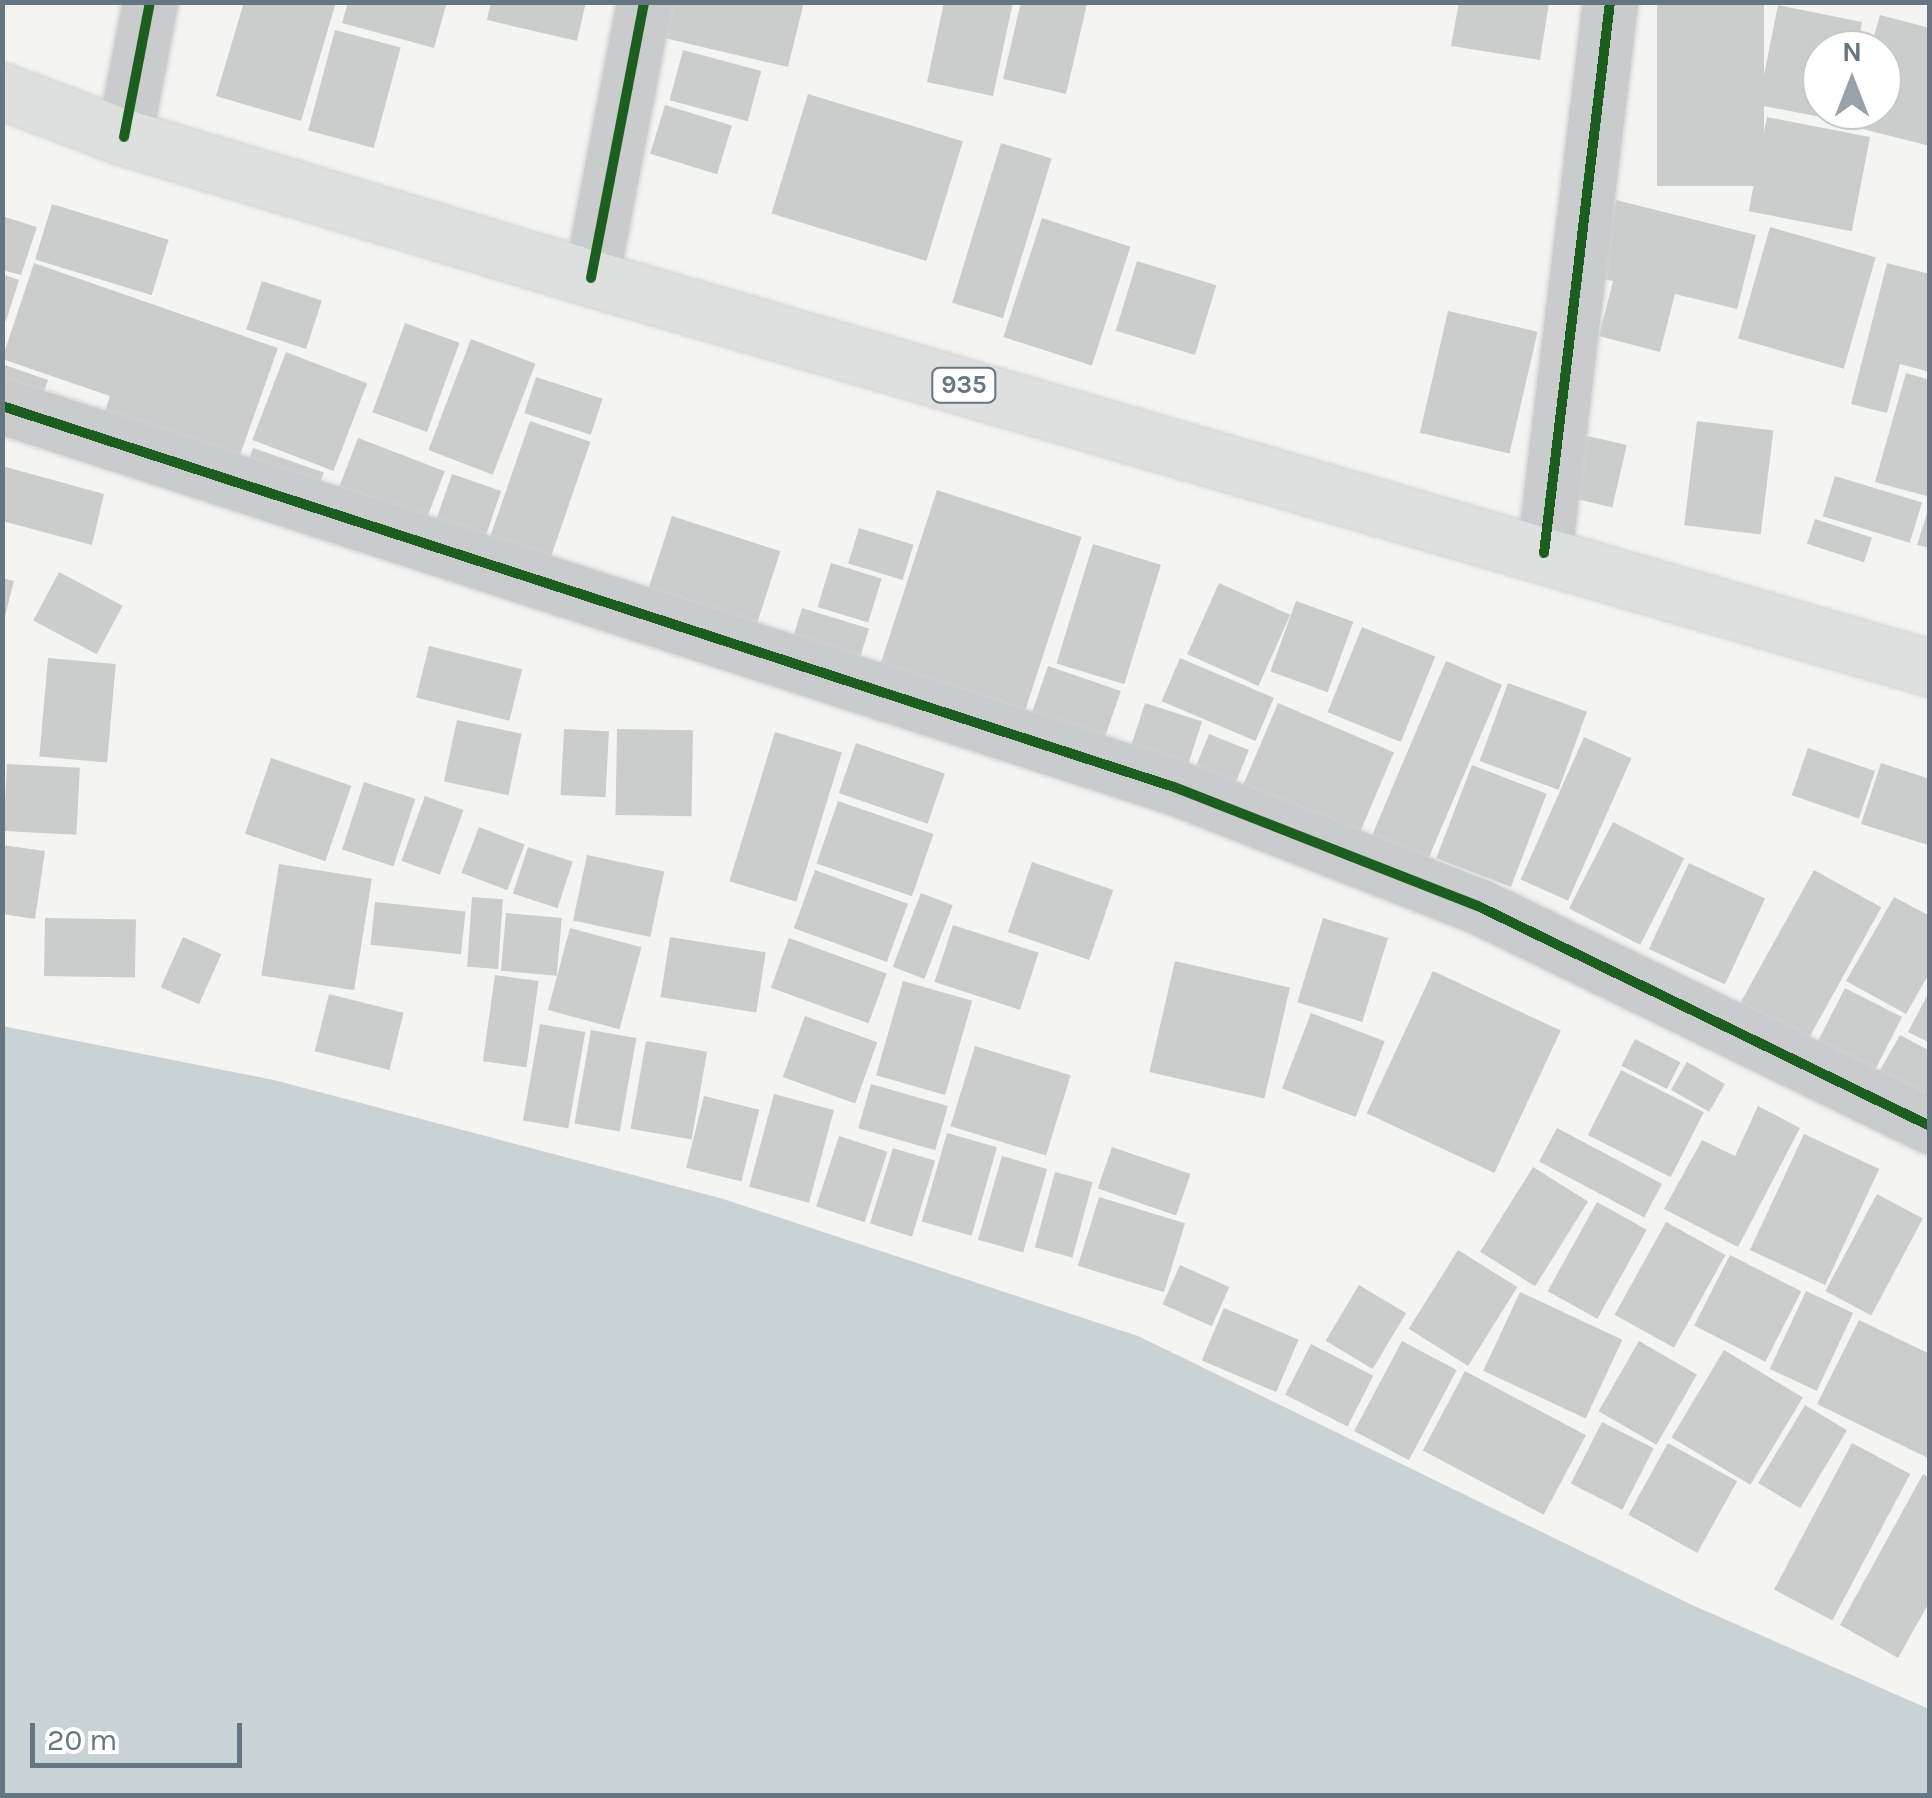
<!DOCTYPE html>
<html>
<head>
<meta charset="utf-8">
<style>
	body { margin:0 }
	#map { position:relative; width:1932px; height:1798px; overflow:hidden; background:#f4f4f3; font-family:Karla,sans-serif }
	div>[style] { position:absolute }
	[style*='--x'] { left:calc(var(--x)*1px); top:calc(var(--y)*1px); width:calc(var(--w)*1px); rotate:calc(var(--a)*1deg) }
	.water>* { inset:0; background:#c9d2d4 }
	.building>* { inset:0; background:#cbcdcd; transform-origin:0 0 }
	.roads { filter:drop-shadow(0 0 2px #d0d0d1) drop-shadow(0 0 2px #d0d0d1) }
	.minor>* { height:55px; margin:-27.5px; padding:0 27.5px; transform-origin:27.5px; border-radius:27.5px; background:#cacbcc }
	.major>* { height:55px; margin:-27.5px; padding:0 27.5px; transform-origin:27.5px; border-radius:27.5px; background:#dedfdf }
	.cycleway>* { height:10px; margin:-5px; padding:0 5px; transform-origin:5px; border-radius:5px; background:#1b5e20 }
	span { translate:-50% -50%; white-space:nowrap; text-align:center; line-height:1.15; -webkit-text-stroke:10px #fff; paint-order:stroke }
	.shield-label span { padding:2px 8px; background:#fff; border:2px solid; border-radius:8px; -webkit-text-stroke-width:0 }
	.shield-label { font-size:25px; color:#657682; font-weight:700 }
	.frame { position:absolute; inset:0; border:5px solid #657682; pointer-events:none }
	.north { position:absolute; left:1802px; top:30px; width:100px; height:100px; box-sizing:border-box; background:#fff; border:2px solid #c1c8cd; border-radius:50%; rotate:0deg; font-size:28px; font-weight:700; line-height:40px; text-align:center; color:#657682 }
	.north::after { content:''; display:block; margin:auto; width:35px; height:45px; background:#97a2aa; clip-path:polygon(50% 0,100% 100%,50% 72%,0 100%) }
	.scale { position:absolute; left:30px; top:1723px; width:212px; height:45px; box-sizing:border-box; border:5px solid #657682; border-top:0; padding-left:12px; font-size:30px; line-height:35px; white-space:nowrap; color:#657682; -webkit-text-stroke:8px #fff; paint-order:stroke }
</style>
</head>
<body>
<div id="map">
	<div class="water">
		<i style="clip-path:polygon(2px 1026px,274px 1080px,720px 1198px,1138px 1336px,1690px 1604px,1929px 1709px,1929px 1795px,3px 1795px)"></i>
	</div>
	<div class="building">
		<i style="clip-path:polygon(244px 2px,336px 2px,301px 121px,216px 96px)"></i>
		<i style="clip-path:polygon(348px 2px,447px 2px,434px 48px,342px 23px)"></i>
		<i style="clip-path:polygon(491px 2px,586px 2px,577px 41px,487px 20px)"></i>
		<i style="clip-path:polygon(668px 2px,804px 2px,788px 67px,660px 37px)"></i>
		<i style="clip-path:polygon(944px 2px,1013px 2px,993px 96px,927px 82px)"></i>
		<i style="clip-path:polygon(1021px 2px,1087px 4px,1066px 94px,1003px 79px)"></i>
		<i style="clip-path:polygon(1459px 2px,1549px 3px,1540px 60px,1451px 46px)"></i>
		<i style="left:1657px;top:2px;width:107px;height:184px"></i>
		<i style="clip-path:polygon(1778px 5px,1862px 22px,1857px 50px,1822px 50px,1822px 110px,1844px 110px,1842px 121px,1758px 105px)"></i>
		<i style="clip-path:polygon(1880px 15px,1930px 28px,1930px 146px,1851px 126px,1855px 110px,1882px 110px,1882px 50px,1870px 50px)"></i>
		<i style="left:335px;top:30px;width:68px;height:104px;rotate:15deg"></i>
		<i style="left:683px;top:50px;width:81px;height:52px;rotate:15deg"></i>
		<i style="left:808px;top:94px;width:162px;height:125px;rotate:17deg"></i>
		<i style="left:665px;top:105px;width:70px;height:51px;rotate:17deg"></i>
		<i style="left:1767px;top:117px;width:105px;height:96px;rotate:11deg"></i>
		<i style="left:1001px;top:143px;width:53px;height:167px;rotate:17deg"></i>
		<i style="clip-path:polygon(1616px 200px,1756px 235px,1737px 309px,1675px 294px,1660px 352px,1599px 336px,1613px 281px,1598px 278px)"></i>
		<i style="left:52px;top:204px;width:122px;height:58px;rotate:17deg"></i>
		<i style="clip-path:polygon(2px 216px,37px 227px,21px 275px,2px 270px)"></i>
		<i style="left:1042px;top:218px;width:93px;height:125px;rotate:18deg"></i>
		<i style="left:1770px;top:227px;width:110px;height:116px;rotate:16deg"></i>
		<i style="left:1137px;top:261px;width:83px;height:73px;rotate:17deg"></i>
		<i style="clip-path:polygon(34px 263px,278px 348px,234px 472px,100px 426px,110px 396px,2px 359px)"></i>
		<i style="clip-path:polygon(1887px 263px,1930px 274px,1930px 372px,1900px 364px,1887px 413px,1851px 404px)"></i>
		<i style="clip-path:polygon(2px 274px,19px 280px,6px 321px,2px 320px)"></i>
		<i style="left:262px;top:281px;width:63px;height:51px;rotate:18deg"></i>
		<i style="left:1448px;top:311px;width:92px;height:125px;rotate:13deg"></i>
		<i style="left:405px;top:323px;width:58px;height:95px;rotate:20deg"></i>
		<i style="left:471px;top:339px;width:69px;height:119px;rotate:21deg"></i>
		<i style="left:286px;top:352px;width:87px;height:94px;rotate:21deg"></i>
		<i style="clip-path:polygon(2px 364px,48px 380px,37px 413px,2px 401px)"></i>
		<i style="clip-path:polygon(1906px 373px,1930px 380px,1930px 497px,1875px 482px)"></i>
		<i style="left:536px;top:377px;width:70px;height:38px;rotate:18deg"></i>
		<i style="left:530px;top:421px;width:64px;height:140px;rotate:19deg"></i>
		<i style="left:1697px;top:421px;width:77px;height:105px;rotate:7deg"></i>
		<i style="left:1579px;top:434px;width:49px;height:64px;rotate:13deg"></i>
		<i style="left:358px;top:438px;width:93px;height:60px;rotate:21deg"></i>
		<i style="left:253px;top:448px;width:75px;height:31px;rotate:19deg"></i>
		<i style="clip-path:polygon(2px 466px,104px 494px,92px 545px,2px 521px)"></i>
		<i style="left:452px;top:474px;width:52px;height:65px;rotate:19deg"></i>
		<i style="left:1835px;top:476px;width:91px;height:42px;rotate:17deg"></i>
		<i style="left:937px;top:490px;width:152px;height:198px;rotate:18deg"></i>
		<i style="clip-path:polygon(1930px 504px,1930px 548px,1917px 545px)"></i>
		<i style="left:672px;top:516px;width:114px;height:81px;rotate:18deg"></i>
		<i style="left:1815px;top:519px;width:60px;height:26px;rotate:18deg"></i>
		<i style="left:859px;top:528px;width:57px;height:37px;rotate:17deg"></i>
		<i style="left:1093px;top:544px;width:71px;height:125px;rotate:17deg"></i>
		<i style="left:831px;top:563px;width:53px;height:46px;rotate:17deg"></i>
		<i style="left:59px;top:572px;width:72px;height:55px;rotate:28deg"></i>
		<i style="clip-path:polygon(2px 578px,14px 581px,4px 620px,2px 620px)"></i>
		<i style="left:1219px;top:583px;width:78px;height:78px;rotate:24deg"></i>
		<i style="left:1296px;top:601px;width:61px;height:75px;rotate:20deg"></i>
		<i style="left:802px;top:608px;width:70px;height:49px;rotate:17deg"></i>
		<i style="left:1362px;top:627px;width:79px;height:92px;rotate:22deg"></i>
		<i style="left:429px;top:646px;width:96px;height:53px;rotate:14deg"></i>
		<i style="left:48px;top:658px;width:68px;height:99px;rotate:5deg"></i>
		<i style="left:1180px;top:658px;width:102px;height:47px;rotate:23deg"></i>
		<i style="left:1446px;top:661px;width:61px;height:205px;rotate:23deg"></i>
		<i style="left:1048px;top:666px;width:77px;height:50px;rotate:19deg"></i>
		<i style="left:1508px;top:683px;width:84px;height:83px;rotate:20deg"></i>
		<i style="left:1145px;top:703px;width:60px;height:61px;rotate:18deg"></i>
		<i style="left:1278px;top:703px;width:126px;height:103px;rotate:23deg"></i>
		<i style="left:457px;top:720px;width:66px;height:63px;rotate:12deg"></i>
		<i style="left:564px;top:729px;width:45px;height:66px;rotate:3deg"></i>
		<i style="left:617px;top:729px;width:76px;height:86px;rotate:1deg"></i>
		<i style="left:775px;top:732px;width:70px;height:156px;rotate:17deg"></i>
		<i style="left:1209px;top:734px;width:43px;height:57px;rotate:22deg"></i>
		<i style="left:1584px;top:737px;width:52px;height:156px;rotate:24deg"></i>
		<i style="left:856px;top:743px;width:94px;height:53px;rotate:19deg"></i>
		<i style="left:1808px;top:748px;width:71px;height:50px;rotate:19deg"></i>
		<i style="left:271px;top:758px;width:85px;height:80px;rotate:19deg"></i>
		<i style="clip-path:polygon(1881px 763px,1930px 779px,1928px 845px,1861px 824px)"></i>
		<i style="left:7px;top:764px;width:73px;height:67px;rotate:3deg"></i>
		<i style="left:1472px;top:765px;width:80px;height:100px;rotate:21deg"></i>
		<i style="left:364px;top:782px;width:54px;height:71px;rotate:18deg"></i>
		<i style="left:425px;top:796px;width:41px;height:69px;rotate:20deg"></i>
		<i style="left:838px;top:801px;width:101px;height:66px;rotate:19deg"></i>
		<i style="left:1613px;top:822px;width:80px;height:97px;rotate:27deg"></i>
		<i style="left:479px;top:827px;width:49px;height:49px;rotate:21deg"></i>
		<i style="clip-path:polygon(2px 845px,45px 851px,35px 919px,2px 914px)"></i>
		<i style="left:528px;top:847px;width:47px;height:49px;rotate:18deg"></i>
		<i style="left:587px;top:855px;width:79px;height:67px;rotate:12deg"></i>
		<i style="left:1032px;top:862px;width:86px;height:74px;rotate:19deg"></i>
		<i style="left:1689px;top:863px;width:84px;height:95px;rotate:25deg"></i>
		<i style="left:279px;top:864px;width:94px;height:113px;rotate:9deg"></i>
		<i style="left:815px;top:870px;width:99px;height:62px;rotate:20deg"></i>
		<i style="left:1814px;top:870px;width:77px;height:165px;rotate:29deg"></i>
		<i style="left:921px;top:893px;width:34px;height:79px;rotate:21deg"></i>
		<i style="left:472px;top:897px;width:31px;height:70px;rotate:4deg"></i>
		<i style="clip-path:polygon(1894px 897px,1930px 916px,1930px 972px,1906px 1014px,1846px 981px)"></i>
		<i style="left:375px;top:902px;width:91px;height:43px;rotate:6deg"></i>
		<i style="left:506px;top:913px;width:56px;height:58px;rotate:5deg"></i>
		<i style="left:45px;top:918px;width:91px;height:58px;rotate:1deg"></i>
		<i style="left:1323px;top:918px;width:68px;height:88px;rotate:17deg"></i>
		<i style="left:953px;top:925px;width:90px;height:60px;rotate:18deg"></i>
		<i style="left:570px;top:928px;width:74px;height:85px;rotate:15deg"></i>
		<i style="left:183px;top:937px;width:42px;height:55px;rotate:24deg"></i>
		<i style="left:670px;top:937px;width:97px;height:61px;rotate:9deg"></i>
		<i style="left:789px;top:938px;width:104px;height:53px;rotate:20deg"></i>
		<i style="left:1175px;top:961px;width:118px;height:114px;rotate:13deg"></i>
		<i style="left:1433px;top:971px;width:141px;height:157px;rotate:25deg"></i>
		<i style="left:495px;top:975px;width:44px;height:87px;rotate:8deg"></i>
		<i style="left:903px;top:981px;width:72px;height:98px;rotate:16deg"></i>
		<i style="left:1845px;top:988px;width:64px;height:79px;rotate:27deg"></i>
		<i style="clip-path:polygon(1930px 990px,1930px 1043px,1908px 1032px)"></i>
		<i style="left:329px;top:994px;width:77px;height:59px;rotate:14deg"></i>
		<i style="left:1311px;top:1013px;width:79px;height:81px;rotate:21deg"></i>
		<i style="left:805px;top:1016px;width:77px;height:65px;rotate:20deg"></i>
		<i style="left:540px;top:1024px;width:46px;height:98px;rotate:10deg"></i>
		<i style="left:591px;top:1030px;width:46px;height:95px;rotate:10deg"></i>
		<i style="clip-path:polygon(1900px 1035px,1930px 1051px,1930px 1101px,1879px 1072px)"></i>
		<i style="left:1635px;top:1039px;width:51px;height:30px;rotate:27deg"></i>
		<i style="left:646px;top:1041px;width:62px;height:89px;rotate:10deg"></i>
		<i style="left:975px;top:1046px;width:100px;height:84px;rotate:17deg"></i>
		<i style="left:1687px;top:1062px;width:44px;height:32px;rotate:30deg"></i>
		<i style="left:1621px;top:1070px;width:93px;height:73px;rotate:27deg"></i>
		<i style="left:871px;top:1084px;width:80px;height:46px;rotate:16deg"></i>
		<i style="left:774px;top:1094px;width:62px;height:96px;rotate:15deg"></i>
		<i style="left:704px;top:1096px;width:57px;height:74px;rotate:14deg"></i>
		<i style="clip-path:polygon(1758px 1106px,1800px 1128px,1738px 1247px,1664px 1209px,1702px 1140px,1735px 1156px)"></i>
		<i style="left:1557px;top:1128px;width:119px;height:38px;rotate:28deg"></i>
		<i style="left:947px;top:1133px;width:52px;height:92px;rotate:16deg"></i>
		<i style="left:1804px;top:1134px;width:83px;height:128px;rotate:25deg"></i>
		<i style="left:839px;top:1136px;width:51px;height:74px;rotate:18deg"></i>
		<i style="left:1112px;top:1147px;width:83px;height:44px;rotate:19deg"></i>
		<i style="left:893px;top:1148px;width:44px;height:79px;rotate:17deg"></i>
		<i style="left:1002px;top:1156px;width:47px;height:87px;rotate:16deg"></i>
		<i style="left:1533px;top:1167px;width:65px;height:100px;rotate:32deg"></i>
		<i style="left:1055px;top:1172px;width:39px;height:78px;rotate:15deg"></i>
		<i style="left:1877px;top:1194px;width:52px;height:110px;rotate:28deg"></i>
		<i style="left:1099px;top:1197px;width:90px;height:72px;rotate:17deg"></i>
		<i style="left:1597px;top:1202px;width:57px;height:102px;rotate:29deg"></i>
		<i style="left:1666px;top:1222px;width:68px;height:106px;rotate:29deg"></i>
		<i style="left:1458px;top:1250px;width:70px;height:93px;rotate:32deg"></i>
		<i style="left:1730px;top:1255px;width:80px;height:79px;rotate:27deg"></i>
		<i style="left:1180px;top:1265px;width:54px;height:43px;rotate:24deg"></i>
		<i style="left:1359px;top:1285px;width:55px;height:65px;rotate:31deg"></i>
		<i style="left:1806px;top:1291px;width:52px;height:86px;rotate:25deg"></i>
		<i style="left:1520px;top:1292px;width:113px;height:87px;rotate:25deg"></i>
		<i style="left:1224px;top:1308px;width:81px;height:57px;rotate:23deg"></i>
		<i style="clip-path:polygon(1859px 1320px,1930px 1354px,1930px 1459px,1817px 1404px)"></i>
		<i style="left:1402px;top:1341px;width:62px;height:102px;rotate:28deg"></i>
		<i style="left:1639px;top:1341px;width:67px;height:81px;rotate:30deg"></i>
		<i style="left:1311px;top:1344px;width:70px;height:57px;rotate:27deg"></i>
		<i style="left:1724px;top:1350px;width:92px;height:102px;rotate:31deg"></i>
		<i style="left:1465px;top:1371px;width:137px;height:90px;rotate:28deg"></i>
		<i style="left:1805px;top:1405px;width:49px;height:91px;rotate:31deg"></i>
		<i style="left:1602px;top:1422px;width:58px;height:69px;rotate:27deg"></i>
		<i style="left:1668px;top:1443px;width:79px;height:82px;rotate:29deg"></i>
		<i style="left:1852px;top:1443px;width:66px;height:166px;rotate:28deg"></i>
		<i style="clip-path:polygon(1923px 1474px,1930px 1478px,1930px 1601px,1898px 1658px,1840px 1625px)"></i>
	</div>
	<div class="roads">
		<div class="minor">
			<i style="--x:124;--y:137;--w:137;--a:-79.1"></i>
			<i style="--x:591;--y:278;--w:281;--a:-79.1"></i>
			<i style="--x:2;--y:406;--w:1232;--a:18.01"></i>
			<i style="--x:1174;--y:787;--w:326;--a:21.4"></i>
			<i style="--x:1478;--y:906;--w:503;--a:25.95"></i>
			<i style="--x:1544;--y:553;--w:555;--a:-83.17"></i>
		</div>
		<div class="major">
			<i style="--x:2;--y:91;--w:130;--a:20.7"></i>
			<i style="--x:124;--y:137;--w:488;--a:16.8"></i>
			<i style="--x:591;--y:278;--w:1395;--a:16.24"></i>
		</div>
	</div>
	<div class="cycleway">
		<i style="--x:124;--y:137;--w:137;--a:-79.1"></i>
		<i style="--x:591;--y:278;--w:281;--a:-79.1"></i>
		<i style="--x:2;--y:406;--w:1232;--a:18.01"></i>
		<i style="--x:1174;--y:787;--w:326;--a:21.4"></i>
		<i style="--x:1478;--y:906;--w:503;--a:25.95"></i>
		<i style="--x:1544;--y:553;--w:555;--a:-83.17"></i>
	</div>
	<div class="shield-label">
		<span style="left:964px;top:385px">935</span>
	</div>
	<div class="frame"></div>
	<div class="north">N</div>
	<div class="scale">20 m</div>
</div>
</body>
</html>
